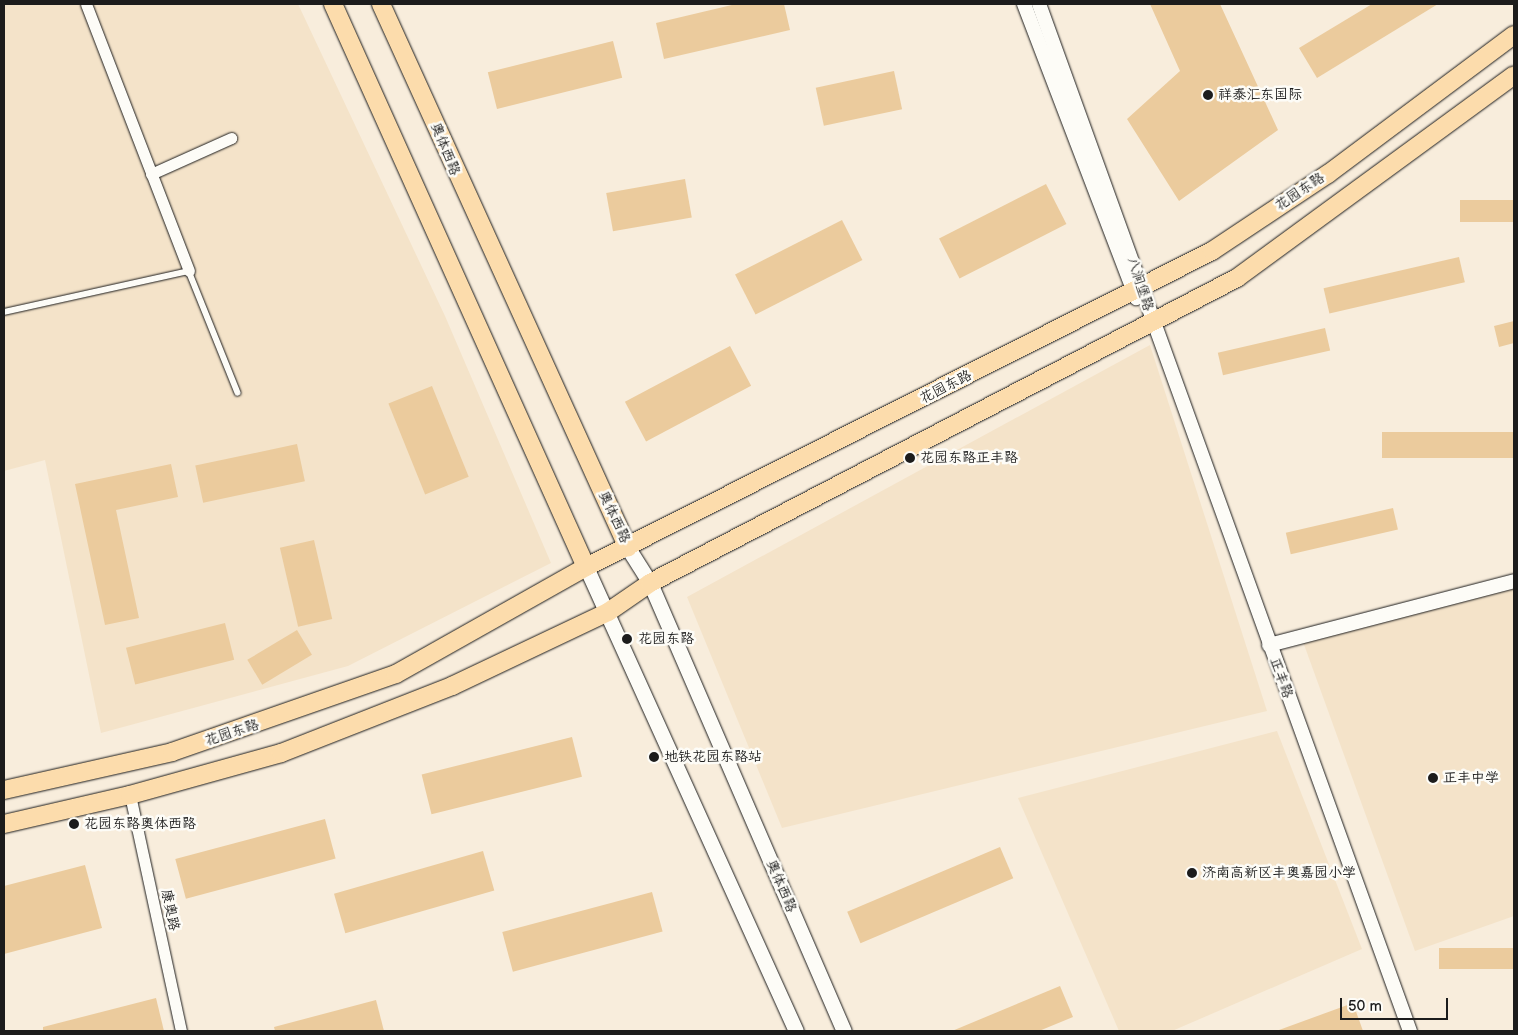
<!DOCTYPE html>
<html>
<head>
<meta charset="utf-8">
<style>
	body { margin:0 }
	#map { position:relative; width:1518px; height:1035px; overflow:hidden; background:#f8eddc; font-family:"Balsamiq Sans","LXGW WenKai TC",sans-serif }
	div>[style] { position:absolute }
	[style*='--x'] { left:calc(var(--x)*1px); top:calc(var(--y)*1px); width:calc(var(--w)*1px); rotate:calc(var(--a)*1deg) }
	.built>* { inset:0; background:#f4e3c9 }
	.building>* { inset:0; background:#ebcb9d; transform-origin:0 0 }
	.roads { filter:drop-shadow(0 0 1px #1c1c1c) drop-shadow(0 0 1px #1c1c1c) }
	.service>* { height:5.5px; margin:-2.75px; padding:0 2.75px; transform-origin:2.75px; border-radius:2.75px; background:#fdfcf7 }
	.minor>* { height:11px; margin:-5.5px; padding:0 5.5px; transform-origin:5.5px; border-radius:5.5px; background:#fdfcf7 }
	.tertiary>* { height:14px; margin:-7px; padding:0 7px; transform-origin:7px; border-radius:7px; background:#fdfcf7 }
	.secondary>* { height:15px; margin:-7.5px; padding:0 7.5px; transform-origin:7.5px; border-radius:7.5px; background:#fdfcf7 }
	.primary>* { height:18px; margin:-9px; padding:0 9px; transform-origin:9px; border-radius:9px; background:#fcdcac }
	.dots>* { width:14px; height:14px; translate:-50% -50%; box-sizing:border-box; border:2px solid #fdfcf7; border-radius:50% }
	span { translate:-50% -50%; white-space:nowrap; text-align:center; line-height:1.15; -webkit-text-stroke:5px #fdfcf7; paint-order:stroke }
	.poi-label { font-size:14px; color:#1c1c1c }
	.left { translate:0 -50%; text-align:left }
	.street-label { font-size:14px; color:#1c1c1c }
	.frame { position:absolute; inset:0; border:5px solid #1c1c1c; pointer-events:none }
	.scale { position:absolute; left:1340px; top:998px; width:108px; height:22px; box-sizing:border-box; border:2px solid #1c1c1c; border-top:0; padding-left:6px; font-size:15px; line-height:18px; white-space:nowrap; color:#1c1c1c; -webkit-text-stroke:4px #fdfcf7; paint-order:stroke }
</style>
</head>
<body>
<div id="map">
	<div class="built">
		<i style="clip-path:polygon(4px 4px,298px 4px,445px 316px,551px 563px,348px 666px,101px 733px,45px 460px,4px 471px)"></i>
		<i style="clip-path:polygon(1150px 345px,1267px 711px,782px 828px,687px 597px)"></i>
		<i style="clip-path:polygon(1514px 585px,1514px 916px,1415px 951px,1302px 639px)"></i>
		<i style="clip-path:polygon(1277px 731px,1362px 949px,1172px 1031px,1119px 1031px,1018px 798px)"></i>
	</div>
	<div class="building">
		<i style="clip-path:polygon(736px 4px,784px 4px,790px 30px,664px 59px,656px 23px)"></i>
		<i style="clip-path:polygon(1150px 4px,1220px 4px,1278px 130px,1179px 201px,1127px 119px,1180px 71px)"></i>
		<i style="clip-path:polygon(1372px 4px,1438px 4px,1317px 78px,1299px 48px)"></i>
		<i style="left:613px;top:41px;width:38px;height:129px;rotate:76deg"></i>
		<i style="left:894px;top:71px;width:39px;height:80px;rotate:78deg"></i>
		<i style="left:685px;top:179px;width:39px;height:80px;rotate:80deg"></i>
		<i style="left:1046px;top:184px;width:45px;height:120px;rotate:63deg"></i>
		<i style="left:1514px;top:200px;width:22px;height:54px;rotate:90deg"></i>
		<i style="left:842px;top:220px;width:45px;height:120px;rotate:63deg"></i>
		<i style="left:1459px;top:257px;width:26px;height:139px;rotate:77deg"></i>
		<i style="clip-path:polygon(1514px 321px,1514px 343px,1499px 347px,1494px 326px)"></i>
		<i style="left:1325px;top:328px;width:23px;height:110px;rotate:77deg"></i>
		<i style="left:730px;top:346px;width:45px;height:119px;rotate:62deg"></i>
		<i style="left:432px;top:386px;width:98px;height:47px;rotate:68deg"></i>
		<i style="left:1514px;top:432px;width:26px;height:132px;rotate:90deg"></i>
		<i style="left:297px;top:444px;width:38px;height:104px;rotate:78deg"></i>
		<i style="clip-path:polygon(171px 464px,178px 497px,116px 510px,139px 618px,105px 625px,75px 484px)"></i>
		<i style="left:1393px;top:508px;width:22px;height:110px;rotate:77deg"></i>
		<i style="left:314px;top:540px;width:81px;height:35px;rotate:77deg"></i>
		<i style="left:225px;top:623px;width:38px;height:102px;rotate:76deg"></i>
		<i style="left:297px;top:630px;width:29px;height:58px;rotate:59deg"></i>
		<i style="left:572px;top:737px;width:41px;height:155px;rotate:76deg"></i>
		<i style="left:325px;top:819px;width:41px;height:155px;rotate:75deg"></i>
		<i style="left:1000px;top:847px;width:34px;height:166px;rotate:67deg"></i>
		<i style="left:483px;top:851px;width:41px;height:155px;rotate:74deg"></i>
		<i style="clip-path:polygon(85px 865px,102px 928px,4px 954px,4px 886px)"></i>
		<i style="left:652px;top:892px;width:41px;height:155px;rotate:75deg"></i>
		<i style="left:1514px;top:948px;width:21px;height:75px;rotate:90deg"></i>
		<i style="clip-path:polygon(1060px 986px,1073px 1017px,1039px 1031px,952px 1031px)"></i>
		<i style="clip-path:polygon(156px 998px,164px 1031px,43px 1031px,43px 1027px)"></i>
		<i style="clip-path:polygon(376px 1000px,384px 1031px,275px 1031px,274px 1027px)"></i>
		<i style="clip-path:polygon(1353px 1003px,1363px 1031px,1279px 1031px,1279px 1030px)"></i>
	</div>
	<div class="roads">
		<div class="service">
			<i style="--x:4;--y:312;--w:189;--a:-12.5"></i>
			<i style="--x:189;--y:271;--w:131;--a:68.1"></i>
		</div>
		<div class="minor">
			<i style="--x:86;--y:4;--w:286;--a:68.9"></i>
			<i style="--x:151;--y:174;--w:88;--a:-24.2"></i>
			<i style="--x:130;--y:795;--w:241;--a:77.8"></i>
		</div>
		<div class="tertiary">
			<i style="--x:1024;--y:4;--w:315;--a:69.1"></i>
			<i style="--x:1039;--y:4;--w:1092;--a:70.14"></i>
			<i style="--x:1269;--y:645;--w:253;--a:-14.6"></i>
		</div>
		<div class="secondary">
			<i style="--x:628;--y:548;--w:41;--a:57.8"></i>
			<i style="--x:650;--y:583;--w:488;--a:66.6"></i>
			<i style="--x:586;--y:567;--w:509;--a:65.65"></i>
		</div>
		<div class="primary">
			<i style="--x:333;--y:4;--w:617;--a:65.8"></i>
			<i style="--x:381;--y:4;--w:597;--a:65.58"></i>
			<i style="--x:4;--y:790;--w:172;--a:-12.7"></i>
			<i style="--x:172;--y:752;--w:237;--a:-19.2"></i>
			<i style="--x:396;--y:674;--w:218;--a:-29.4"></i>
			<i style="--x:586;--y:567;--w:701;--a:-26.78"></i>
			<i style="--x:1212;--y:251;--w:139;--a:-33.6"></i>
			<i style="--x:1328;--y:174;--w:232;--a:-36.8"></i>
			<i style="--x:4;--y:824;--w:129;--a:-13"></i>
			<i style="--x:130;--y:795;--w:157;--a:-15.5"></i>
			<i style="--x:281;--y:753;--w:184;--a:-21.4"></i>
			<i style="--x:452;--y:686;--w:173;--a:-25.4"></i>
			<i style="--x:608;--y:612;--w:51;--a:-34.6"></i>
			<i style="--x:650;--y:583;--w:662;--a:-27.46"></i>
			<i style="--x:1237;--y:278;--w:343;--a:-36.2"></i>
		</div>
	</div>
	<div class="dots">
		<i style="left:1208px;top:95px;background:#1c1c1c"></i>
		<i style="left:910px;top:458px;background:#1c1c1c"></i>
		<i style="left:627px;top:639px;background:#1c1c1c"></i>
		<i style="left:654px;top:757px;background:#1c1c1c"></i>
		<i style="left:1433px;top:778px;background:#1c1c1c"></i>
		<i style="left:74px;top:824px;background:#1c1c1c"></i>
		<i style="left:1192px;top:873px;background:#1c1c1c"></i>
	</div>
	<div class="poi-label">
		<span class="left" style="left:1218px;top:95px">祥泰汇东国际</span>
		<span class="left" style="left:920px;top:458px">花园东路正丰路</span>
		<span class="left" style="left:638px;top:639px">花园东路</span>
		<span class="left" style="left:664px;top:757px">地铁花园东路站</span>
		<span class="left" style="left:1443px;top:778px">正丰中学</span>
		<span class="left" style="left:84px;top:824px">花园东路奥体西路</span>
		<span class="left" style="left:1202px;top:873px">济南高新区丰奥嘉园小学</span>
	</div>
	<div class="street-label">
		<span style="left:445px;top:149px;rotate:68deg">奥体西路</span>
		<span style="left:1300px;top:192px;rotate:-34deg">花园东路</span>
		<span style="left:1140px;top:284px;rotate:72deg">八涧堡路</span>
		<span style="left:946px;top:387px;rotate:-27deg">花园东路</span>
		<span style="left:614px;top:517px;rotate:65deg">奥体西路</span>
		<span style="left:1281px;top:678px;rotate:70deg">正丰路</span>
		<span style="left:232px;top:733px;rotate:-18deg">花园东路</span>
		<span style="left:781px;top:886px;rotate:67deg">奥体西路</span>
		<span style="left:170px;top:910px;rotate:78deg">康奥路</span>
	</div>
	<div class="frame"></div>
	<div class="scale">50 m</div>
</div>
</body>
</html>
